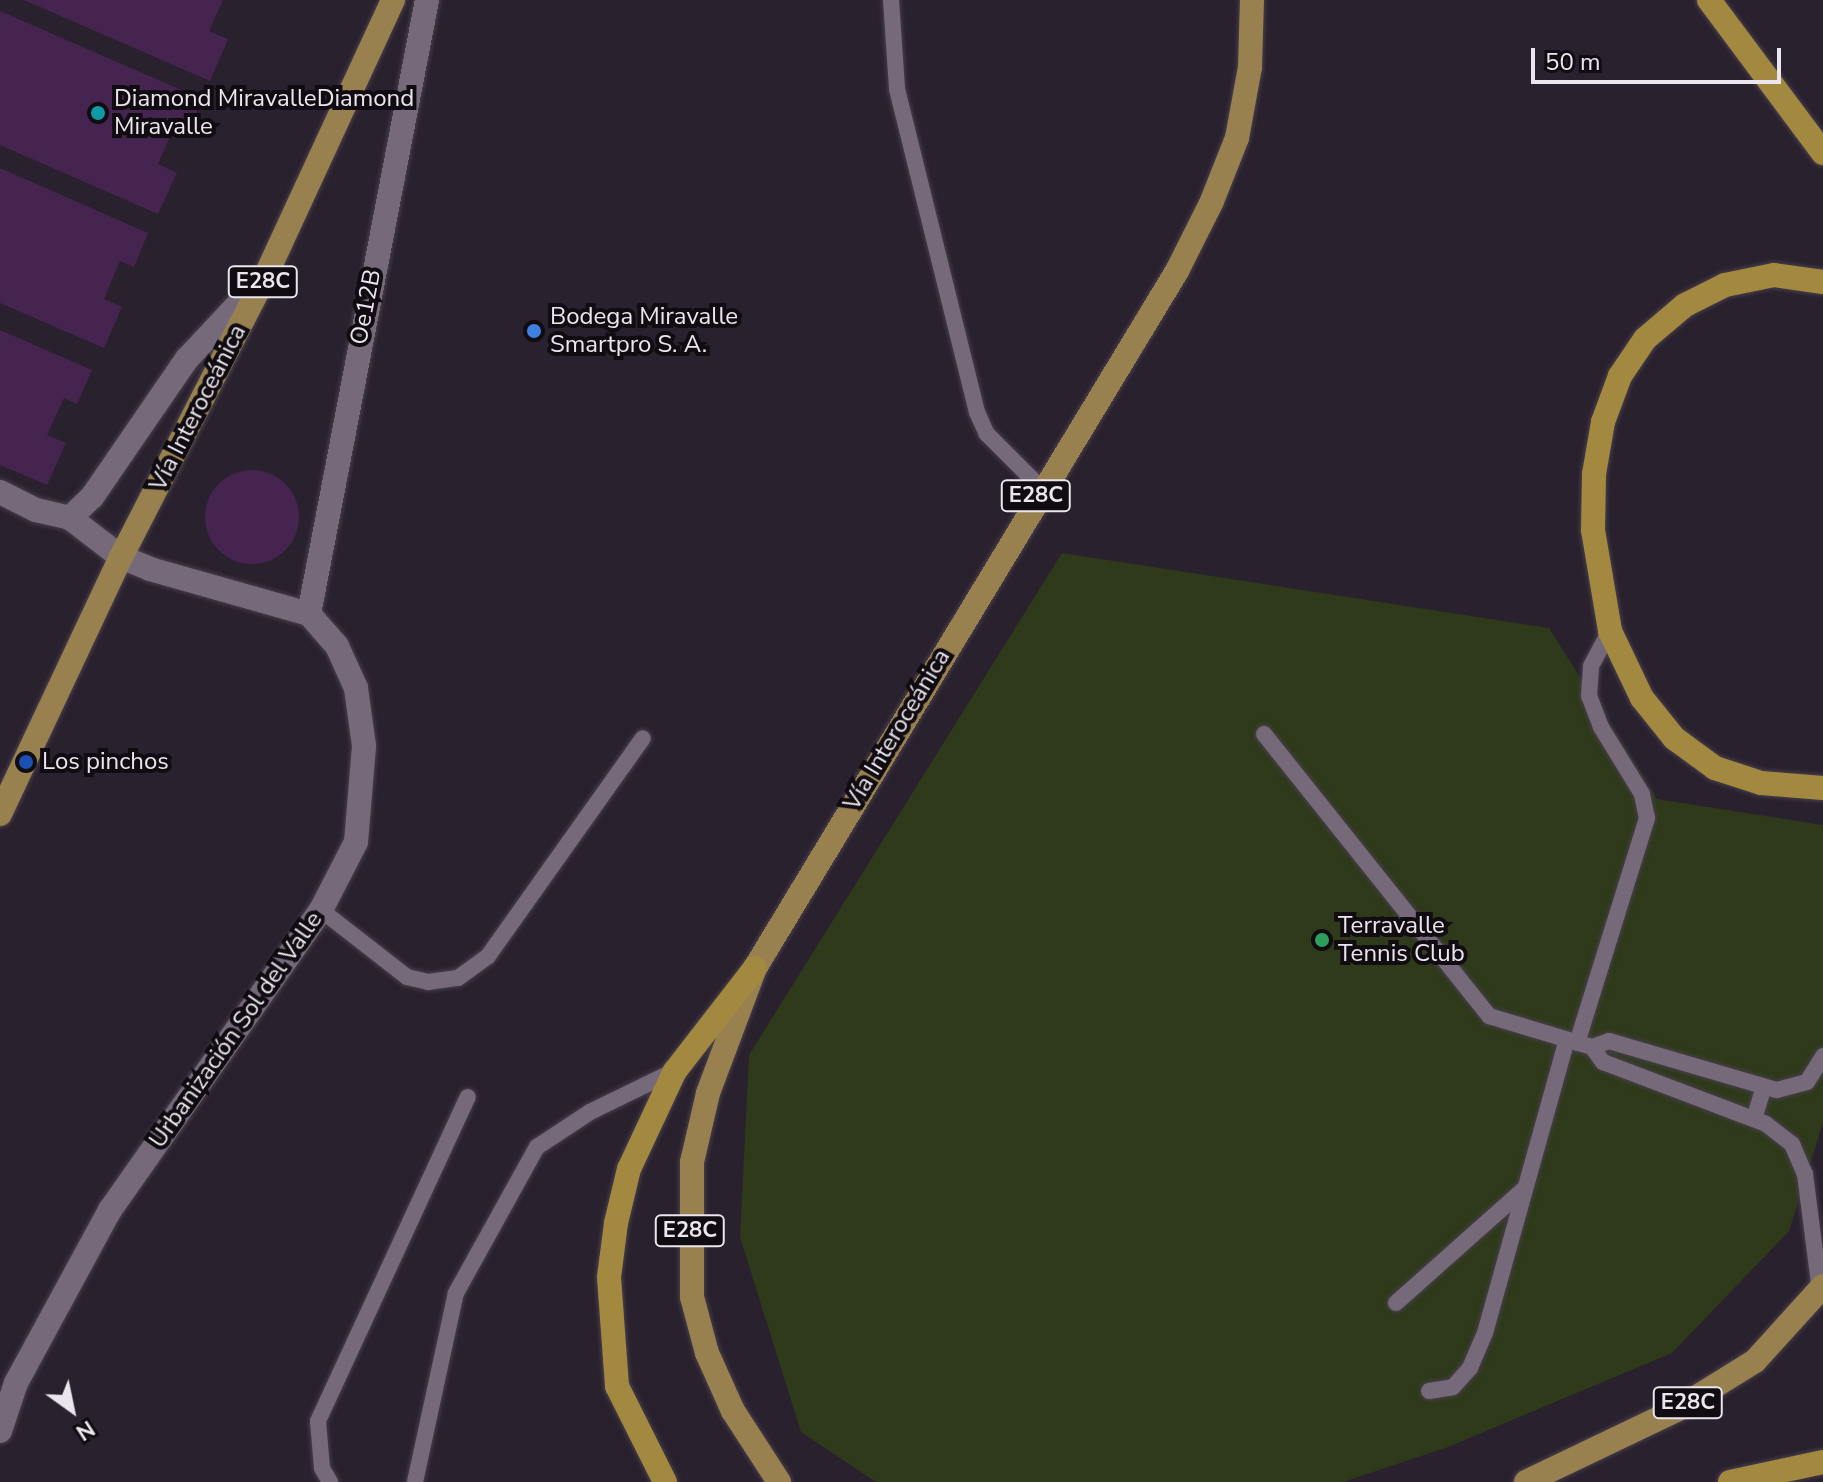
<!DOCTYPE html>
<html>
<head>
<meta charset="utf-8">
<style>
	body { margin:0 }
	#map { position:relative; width:1823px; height:1482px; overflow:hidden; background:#2a212e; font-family:"Nunito Sans",sans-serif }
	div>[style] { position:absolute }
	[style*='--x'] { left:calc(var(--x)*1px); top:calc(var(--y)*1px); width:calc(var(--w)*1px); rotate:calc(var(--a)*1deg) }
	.green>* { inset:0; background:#2e3a19 }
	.building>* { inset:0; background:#452450 }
	.round { border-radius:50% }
	.roads { filter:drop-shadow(0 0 2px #473f4a) drop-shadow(0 0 2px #473f4a) }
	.service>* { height:16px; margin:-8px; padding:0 8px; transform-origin:8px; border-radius:8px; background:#766a7a }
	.minor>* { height:24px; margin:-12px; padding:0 12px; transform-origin:12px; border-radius:12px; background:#766a7a }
	.primary>* { height:24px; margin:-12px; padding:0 12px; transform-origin:12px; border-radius:12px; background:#98814e }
	.trunk>* { height:24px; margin:-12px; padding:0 12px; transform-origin:12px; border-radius:12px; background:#a38940 }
	.dots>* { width:22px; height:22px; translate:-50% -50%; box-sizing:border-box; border:4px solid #100c12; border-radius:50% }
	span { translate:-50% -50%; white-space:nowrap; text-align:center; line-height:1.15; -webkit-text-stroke:8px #100c12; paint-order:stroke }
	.shield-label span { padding:2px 6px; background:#100c12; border:2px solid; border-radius:6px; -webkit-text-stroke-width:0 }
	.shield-label { font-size:22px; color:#ebe5ed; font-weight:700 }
	.poi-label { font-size:24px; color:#ebe5ed }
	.left { translate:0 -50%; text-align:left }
	.street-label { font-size:24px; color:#ebe5ed }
	.north { position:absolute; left:32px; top:1370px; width:80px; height:80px; -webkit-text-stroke:6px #100c12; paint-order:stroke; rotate:147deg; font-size:22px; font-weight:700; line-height:32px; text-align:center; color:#ebe5ed }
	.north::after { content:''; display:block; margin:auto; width:28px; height:36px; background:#ebe5ed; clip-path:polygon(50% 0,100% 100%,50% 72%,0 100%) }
	.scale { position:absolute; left:1531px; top:48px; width:250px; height:36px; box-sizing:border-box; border:4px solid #ebe5ed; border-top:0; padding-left:10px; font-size:24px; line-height:28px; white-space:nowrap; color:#ebe5ed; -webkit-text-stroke:6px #100c12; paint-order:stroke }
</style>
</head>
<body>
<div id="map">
	<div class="green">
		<i style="clip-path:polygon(1062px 553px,1549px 628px,1657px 799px,1823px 825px,1823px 1123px,1789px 1231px,1672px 1353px,1448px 1447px,1343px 1482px,876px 1482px,801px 1432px,740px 1237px,749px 1055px)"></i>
	</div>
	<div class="building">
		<i style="clip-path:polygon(24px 0,223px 0,209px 31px,228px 39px,210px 81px)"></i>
		<i style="clip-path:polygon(0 11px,202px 99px,187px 133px,174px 127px,158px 164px,177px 173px,158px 214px,0 145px)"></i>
		<i style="clip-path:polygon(0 168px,148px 233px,134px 267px,120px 261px,104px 299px,122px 307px,104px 348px,0 303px)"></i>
		<i style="clip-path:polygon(0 330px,92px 370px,77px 404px,64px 398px,47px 435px,66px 443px,47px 485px,0 465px)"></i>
		<i class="round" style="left:205px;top:470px;width:94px;height:94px"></i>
	</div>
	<div class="roads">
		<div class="service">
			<i style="--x:891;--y:0;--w:89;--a:86.1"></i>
			<i style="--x:897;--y:89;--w:333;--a:76.1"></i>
			<i style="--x:977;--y:412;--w:24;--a:66"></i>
			<i style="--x:987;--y:434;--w:76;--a:45"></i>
			<i style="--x:1264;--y:734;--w:361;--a:51.4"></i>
			<i style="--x:1489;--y:1016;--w:108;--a:16.8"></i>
			<i style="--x:1592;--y:1047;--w:18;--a:-19"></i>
			<i style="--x:1609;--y:1041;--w:175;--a:16.3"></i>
			<i style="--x:1777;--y:1090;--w:31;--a:-15"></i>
			<i style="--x:1807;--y:1082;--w:31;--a:-58"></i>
			<i style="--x:321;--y:910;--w:109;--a:37.9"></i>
			<i style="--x:407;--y:977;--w:22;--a:13"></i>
			<i style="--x:428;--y:982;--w:30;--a:-8"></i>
			<i style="--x:458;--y:978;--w:37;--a:-36"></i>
			<i style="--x:488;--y:956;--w:267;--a:-54.6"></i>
			<i style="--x:1577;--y:1043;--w:236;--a:-72.7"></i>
			<i style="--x:1647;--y:818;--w:25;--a:-102"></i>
			<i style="--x:1642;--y:794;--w:79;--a:-121.5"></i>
			<i style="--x:1601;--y:727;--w:33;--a:-111"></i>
			<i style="--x:1589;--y:696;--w:30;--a:-86"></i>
			<i style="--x:1591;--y:666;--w:40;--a:-62"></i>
			<i style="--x:1592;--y:1047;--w:19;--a:54"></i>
			<i style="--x:1603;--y:1062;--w:174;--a:20.8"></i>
			<i style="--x:1766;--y:1124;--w:33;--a:38"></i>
			<i style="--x:1792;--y:1144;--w:33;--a:67"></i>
			<i style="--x:1805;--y:1174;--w:118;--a:82.7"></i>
			<i style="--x:1754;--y:1119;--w:34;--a:-73"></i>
			<i style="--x:1396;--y:1303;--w:171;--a:-41.7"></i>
			<i style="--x:1429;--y:1391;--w:24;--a:-9"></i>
			<i style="--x:1453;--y:1387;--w:25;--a:-48"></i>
			<i style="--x:1470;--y:1368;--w:38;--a:-67"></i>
			<i style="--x:1485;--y:1333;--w:304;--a:-74.4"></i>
			<i style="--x:330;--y:1482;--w:16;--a:-120"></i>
			<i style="--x:322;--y:1468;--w:47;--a:-94.9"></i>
			<i style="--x:318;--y:1421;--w:357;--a:-65.2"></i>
			<i style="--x:415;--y:1482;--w:193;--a:-77.8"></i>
			<i style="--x:456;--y:1293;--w:167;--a:-61"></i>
			<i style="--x:537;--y:1147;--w:64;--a:-33.4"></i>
			<i style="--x:590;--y:1112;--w:93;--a:-26"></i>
		</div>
		<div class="minor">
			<i style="--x:0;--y:492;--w:40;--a:26.6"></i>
			<i style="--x:36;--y:510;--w:35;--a:13"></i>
			<i style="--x:70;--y:518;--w:64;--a:37.4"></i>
			<i style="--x:121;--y:557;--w:31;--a:22"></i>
			<i style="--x:150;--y:569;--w:165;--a:15.8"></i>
			<i style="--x:70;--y:518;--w:30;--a:-44"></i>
			<i style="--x:92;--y:497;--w:168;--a:-55.5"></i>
			<i style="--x:187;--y:359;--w:104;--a:-46.9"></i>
			<i style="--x:309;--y:614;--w:625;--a:-79.12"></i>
			<i style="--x:0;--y:1431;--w:51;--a:-71.6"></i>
			<i style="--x:16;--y:1383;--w:197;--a:-61.5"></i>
			<i style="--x:110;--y:1210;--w:367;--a:-54.9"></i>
			<i style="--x:321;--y:910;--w:76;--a:-62.8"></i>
			<i style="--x:356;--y:842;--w:96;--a:-85.2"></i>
			<i style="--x:364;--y:746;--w:59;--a:-97.9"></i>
			<i style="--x:356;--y:688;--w:46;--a:-114.3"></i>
			<i style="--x:337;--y:646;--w:43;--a:-131.2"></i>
		</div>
		<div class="primary">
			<i style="--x:0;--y:814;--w:284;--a:-64.8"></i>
			<i style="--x:121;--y:557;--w:317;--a:-62.8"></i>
			<i style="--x:266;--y:275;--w:303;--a:-65.2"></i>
			<i style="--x:779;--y:1482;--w:85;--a:-122.9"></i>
			<i style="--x:733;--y:1411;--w:64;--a:-114.1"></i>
			<i style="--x:707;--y:1353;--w:58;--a:-105"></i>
			<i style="--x:692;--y:1297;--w:135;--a:-90"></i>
			<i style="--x:692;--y:1162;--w:71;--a:-76.9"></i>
			<i style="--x:708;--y:1093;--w:134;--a:-69.4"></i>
			<i style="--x:755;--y:968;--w:815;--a:-58.81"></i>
			<i style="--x:1177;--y:271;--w:78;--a:-63.4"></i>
			<i style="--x:1212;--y:201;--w:68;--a:-68.4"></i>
			<i style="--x:1237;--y:138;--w:72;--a:-79.6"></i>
			<i style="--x:1250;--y:67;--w:67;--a:-88.3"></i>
			<i style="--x:1526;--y:1482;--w:166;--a:-25.6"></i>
			<i style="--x:1676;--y:1410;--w:93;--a:-31.8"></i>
			<i style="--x:1755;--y:1361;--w:101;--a:-47.8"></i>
		</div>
		<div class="trunk">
			<i style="--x:1709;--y:0;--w:191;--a:53.3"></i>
			<i style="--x:1823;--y:282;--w:49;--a:-171.9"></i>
			<i style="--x:1774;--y:275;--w:50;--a:168.5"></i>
			<i style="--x:1725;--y:285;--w:45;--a:153.4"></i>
			<i style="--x:1685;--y:305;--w:52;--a:139.6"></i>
			<i style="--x:1645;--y:339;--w:45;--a:124"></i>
			<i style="--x:1620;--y:376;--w:49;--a:110.3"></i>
			<i style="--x:1603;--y:422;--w:53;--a:99.8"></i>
			<i style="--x:1594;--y:474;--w:56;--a:91"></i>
			<i style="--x:1593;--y:530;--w:102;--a:80.4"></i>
			<i style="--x:1610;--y:631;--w:74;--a:64.5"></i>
			<i style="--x:1642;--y:698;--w:51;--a:51.3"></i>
			<i style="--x:1674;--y:738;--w:51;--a:36.2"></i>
			<i style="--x:1715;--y:768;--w:48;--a:18.1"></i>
			<i style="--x:1761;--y:783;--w:62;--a:4.6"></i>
			<i style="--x:665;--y:1482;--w:107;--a:-116.6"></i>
			<i style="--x:617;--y:1386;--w:109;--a:-94.2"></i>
			<i style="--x:609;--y:1277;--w:54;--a:-82.6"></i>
			<i style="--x:616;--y:1223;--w:56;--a:-76.5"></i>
			<i style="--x:629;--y:1169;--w:108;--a:-64.9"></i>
			<i style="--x:675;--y:1071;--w:130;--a:-52.2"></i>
			<i style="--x:1730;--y:1482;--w:95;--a:-12.1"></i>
		</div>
	</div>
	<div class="dots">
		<i style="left:98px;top:113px;background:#0f9aa8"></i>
		<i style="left:534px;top:331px;background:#3f7fe0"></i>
		<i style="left:26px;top:762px;background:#1a4fb4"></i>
		<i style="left:1322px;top:940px;background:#2e9e5b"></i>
	</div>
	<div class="shield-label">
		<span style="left:263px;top:282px">E28C</span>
		<span style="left:1036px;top:496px">E28C</span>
		<span style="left:690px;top:1231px">E28C</span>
		<span style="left:1688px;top:1403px">E28C</span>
	</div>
	<div class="poi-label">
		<span class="left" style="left:114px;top:113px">Diamond MiravalleDiamond<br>Miravalle</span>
		<span class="left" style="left:550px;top:331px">Bodega Miravalle<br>Smartpro S. A.</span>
		<span class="left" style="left:42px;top:762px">Los pinchos</span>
		<span class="left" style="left:1338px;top:940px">Terravalle<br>Tennis Club</span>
	</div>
	<div class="street-label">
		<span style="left:366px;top:307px;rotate:-79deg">Oe12B</span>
		<span style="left:198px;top:408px;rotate:-63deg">Vía Interoceánica</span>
		<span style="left:897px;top:730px;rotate:-59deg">Vía Interoceánica</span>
		<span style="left:236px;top:1030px;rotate:-55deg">Urbanización Sol del Valle</span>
	</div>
	<div class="north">N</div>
	<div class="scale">50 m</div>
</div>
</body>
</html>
